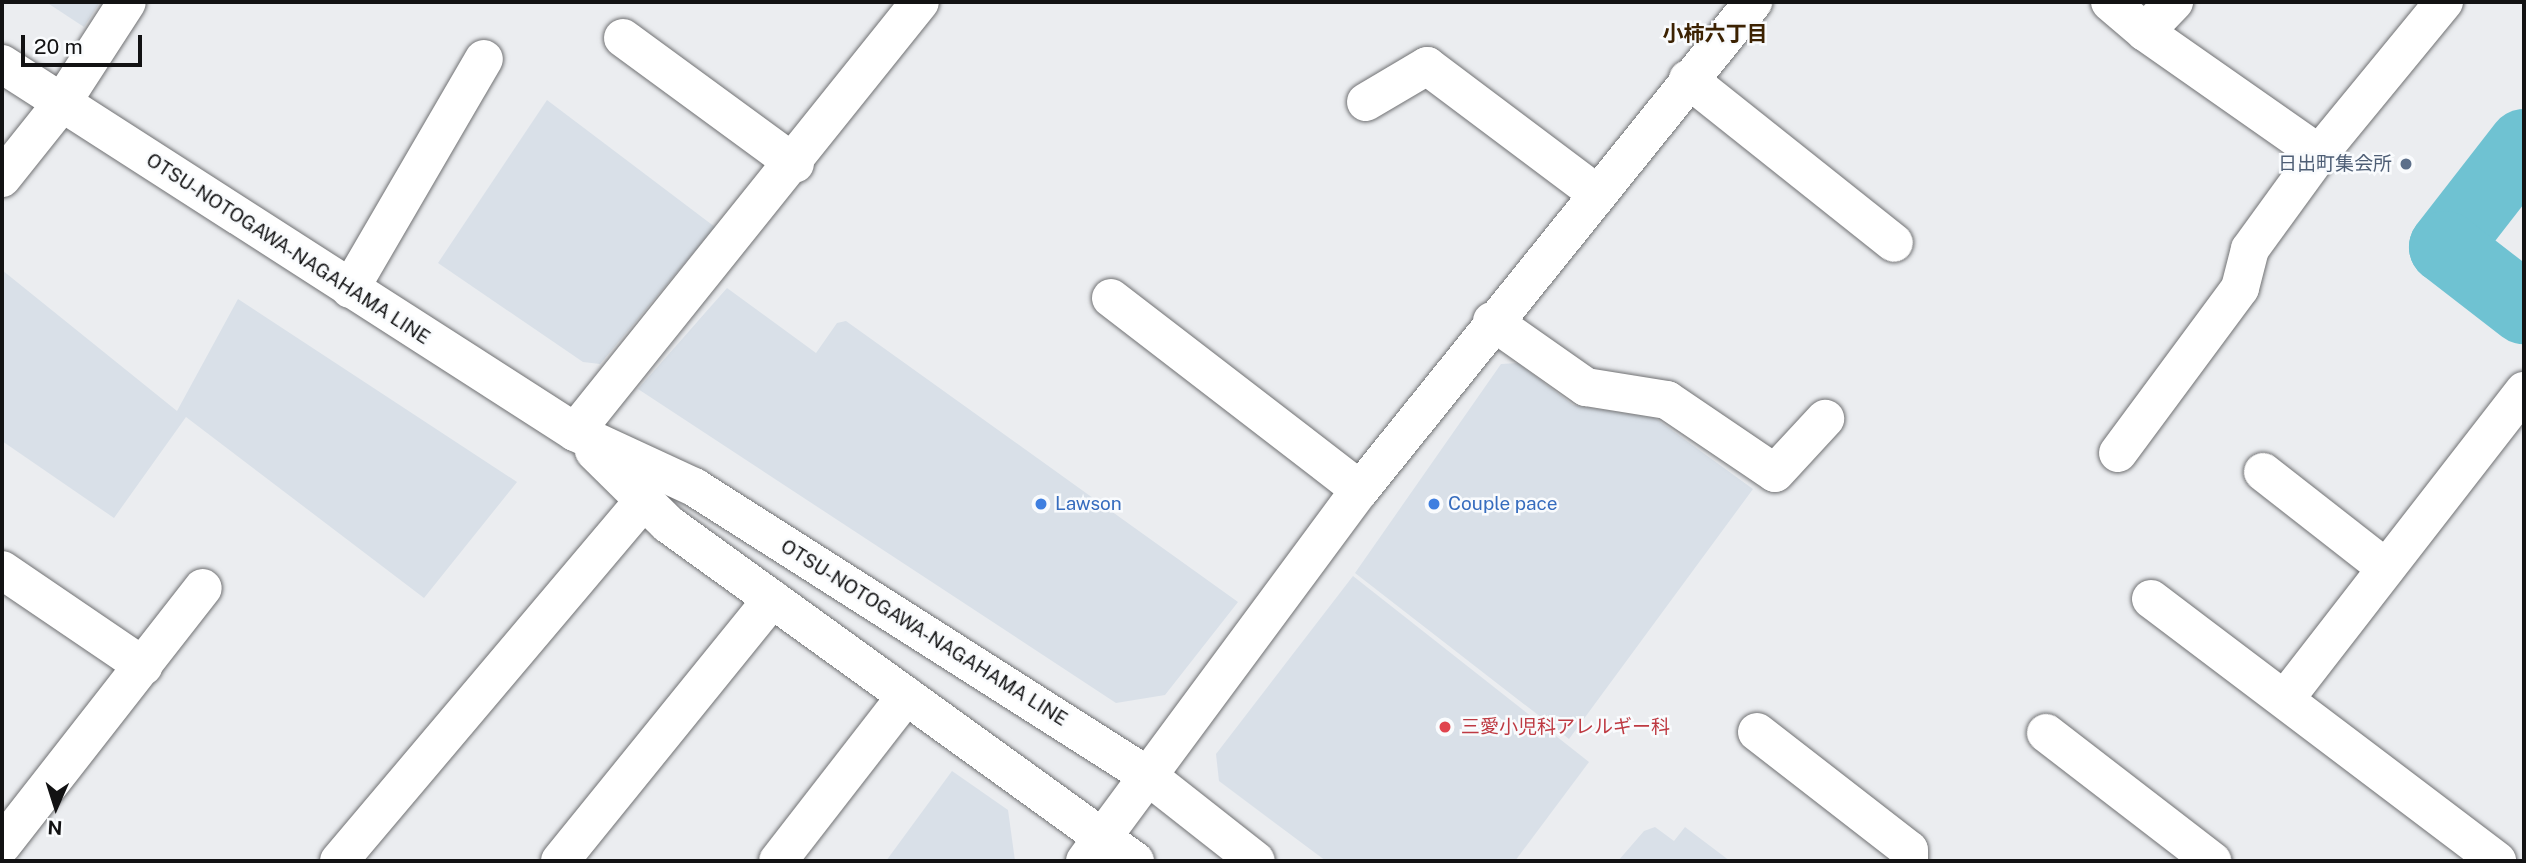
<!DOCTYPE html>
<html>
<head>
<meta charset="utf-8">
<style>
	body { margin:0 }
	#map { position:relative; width:2526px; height:863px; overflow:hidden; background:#ebedf0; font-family:"Public Sans","Noto Sans JP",sans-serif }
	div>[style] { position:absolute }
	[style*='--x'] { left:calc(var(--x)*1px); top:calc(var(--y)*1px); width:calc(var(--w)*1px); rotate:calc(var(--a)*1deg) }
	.built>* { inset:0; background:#d9e0e8 }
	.river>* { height:72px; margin:-36px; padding:0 36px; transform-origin:36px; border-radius:36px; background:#6fc2d2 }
	.roads { filter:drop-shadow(0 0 2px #707173) drop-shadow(0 0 2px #707173) }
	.minor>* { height:38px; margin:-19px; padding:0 19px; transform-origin:19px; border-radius:19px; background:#fff }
	.major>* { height:38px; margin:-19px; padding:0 19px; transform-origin:19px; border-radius:19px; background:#fff }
	.dots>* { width:19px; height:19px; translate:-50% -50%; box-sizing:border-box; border:4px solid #f9fbfd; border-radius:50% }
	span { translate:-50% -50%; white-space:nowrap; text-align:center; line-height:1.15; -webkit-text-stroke:5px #f9fbfd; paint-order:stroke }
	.service-label { font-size:19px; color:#4e5e75 }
	.right { translate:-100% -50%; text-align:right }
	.street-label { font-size:19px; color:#121213 }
	.shop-label { font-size:19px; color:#366cbe }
	.left { translate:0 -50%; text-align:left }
	.health-label { font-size:19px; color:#be3a42 }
	.neighbourhood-label { font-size:21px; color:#3c2202; font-weight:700 }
	.frame { position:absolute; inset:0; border:4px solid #121213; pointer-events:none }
	.north { position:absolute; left:21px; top:772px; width:70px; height:70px; -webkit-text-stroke:5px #f9fbfd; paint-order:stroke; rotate:183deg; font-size:19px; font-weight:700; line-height:28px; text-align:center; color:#121213 }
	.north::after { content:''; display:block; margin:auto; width:24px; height:32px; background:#121213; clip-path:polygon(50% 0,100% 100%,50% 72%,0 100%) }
	.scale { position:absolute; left:21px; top:35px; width:121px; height:32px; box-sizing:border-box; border:4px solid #121213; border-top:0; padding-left:9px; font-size:21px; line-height:24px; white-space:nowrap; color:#121213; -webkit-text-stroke:5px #f9fbfd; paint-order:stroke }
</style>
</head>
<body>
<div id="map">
	<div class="built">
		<i style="clip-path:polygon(46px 2px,100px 2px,84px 27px)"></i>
		<i style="clip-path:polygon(547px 100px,715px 227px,600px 364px,583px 362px,438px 263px)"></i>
		<i style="clip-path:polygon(2px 270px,177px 411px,238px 299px,517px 482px,424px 598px,186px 417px,114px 518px,2px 441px)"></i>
		<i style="clip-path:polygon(727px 288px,816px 353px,837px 323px,846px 321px,1238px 602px,1165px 695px,1116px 703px,638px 389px)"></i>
		<i style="clip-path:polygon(1518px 363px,1573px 405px,1655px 418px,1753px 489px,1569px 739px,1355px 573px,1501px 364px)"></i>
		<i style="clip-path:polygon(1353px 576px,1589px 762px,1515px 861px,1326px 861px,1219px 781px,1216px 754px)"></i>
		<i style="clip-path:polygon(952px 771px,1008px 810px,1015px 861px,886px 861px)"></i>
		<i style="clip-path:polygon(1655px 827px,1674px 841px,1685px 827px,1730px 861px,1618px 861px,1644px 831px)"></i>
	</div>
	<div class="river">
		<i style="--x:2524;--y:145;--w:129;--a:127.8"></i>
		<i style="--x:2445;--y:247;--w:100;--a:37.7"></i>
	</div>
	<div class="roads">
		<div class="minor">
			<i style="--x:2110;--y:2;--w:46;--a:40.6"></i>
			<i style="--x:2145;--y:32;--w:42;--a:-46"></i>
			<i style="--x:2145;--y:32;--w:213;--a:35"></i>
			<i style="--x:2319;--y:154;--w:197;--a:-50.6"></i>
			<i style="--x:623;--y:38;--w:213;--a:36.2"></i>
			<i style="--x:1688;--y:79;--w:263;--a:38.5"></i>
			<i style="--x:1366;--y:102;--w:71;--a:-30.5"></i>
			<i style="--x:1427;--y:66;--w:210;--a:36.9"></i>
			<i style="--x:2;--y:178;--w:95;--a:-51.4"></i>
			<i style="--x:61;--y:104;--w:121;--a:-57.1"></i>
			<i style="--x:350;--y:289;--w:266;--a:-59.8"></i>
			<i style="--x:1111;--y:298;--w:314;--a:37.6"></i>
			<i style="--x:1492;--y:321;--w:115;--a:35.1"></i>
			<i style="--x:1586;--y:387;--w:82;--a:9.1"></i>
			<i style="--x:1667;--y:400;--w:130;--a:34.1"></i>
			<i style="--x:1775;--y:473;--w:74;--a:-47.2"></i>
			<i style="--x:575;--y:432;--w:551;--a:-51.26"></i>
			<i style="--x:2118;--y:453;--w:205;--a:-53.5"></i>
			<i style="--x:2240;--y:288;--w:40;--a:-75.6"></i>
			<i style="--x:2250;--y:249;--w:117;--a:-54"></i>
			<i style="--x:2263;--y:472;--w:156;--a:38"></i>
			<i style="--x:2;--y:570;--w:171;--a:34.2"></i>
			<i style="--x:2151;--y:599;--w:434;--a:37.1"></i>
			<i style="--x:2285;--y:699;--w:390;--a:-52.2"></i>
			<i style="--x:1757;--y:732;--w:192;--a:37.8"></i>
			<i style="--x:1909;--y:850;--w:11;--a:90"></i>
			<i style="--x:2046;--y:733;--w:210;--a:37.6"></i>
			<i style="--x:2;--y:845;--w:326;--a:-52"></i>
			<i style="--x:339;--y:861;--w:473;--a:-49.8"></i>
			<i style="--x:560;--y:861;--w:337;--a:-51"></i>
			<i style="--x:778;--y:861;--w:209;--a:-52.2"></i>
			<i style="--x:1085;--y:861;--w:462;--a:-53.5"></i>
			<i style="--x:1360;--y:490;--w:627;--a:-51.15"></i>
		</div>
		<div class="major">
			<i style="--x:2;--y:64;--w:681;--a:32.71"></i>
			<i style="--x:575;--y:432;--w:131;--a:24.8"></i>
			<i style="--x:694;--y:487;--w:538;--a:32.48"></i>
			<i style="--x:1148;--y:776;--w:137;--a:38.2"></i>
			<i style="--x:594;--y:451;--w:104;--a:44.6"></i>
			<i style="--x:668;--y:524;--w:576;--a:35.82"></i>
		</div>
	</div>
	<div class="dots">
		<i style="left:2406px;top:164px;background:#5c6f8a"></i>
		<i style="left:1041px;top:504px;background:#3f7fe0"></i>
		<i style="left:1434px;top:504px;background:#3f7fe0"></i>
		<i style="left:1445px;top:727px;background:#e0444e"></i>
	</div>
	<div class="service-label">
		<span class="right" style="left:2392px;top:164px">日出町集会所</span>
	</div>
	<div class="street-label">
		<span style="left:288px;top:249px;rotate:33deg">OTSU-NOTOGAWA-NAGAHAMA LINE</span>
		<span style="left:924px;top:633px;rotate:32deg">OTSU-NOTOGAWA-NAGAHAMA LINE</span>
	</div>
	<div class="shop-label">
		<span class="left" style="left:1055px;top:504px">Lawson</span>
		<span class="left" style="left:1448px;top:504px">Couple pace</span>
	</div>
	<div class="health-label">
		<span class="left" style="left:1461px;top:727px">三愛小児科アレルギー科</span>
	</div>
	<div class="neighbourhood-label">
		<span style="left:1715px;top:34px">小柿六丁目</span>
	</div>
	<div class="frame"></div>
	<div class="north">N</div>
	<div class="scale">20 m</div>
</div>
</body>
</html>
